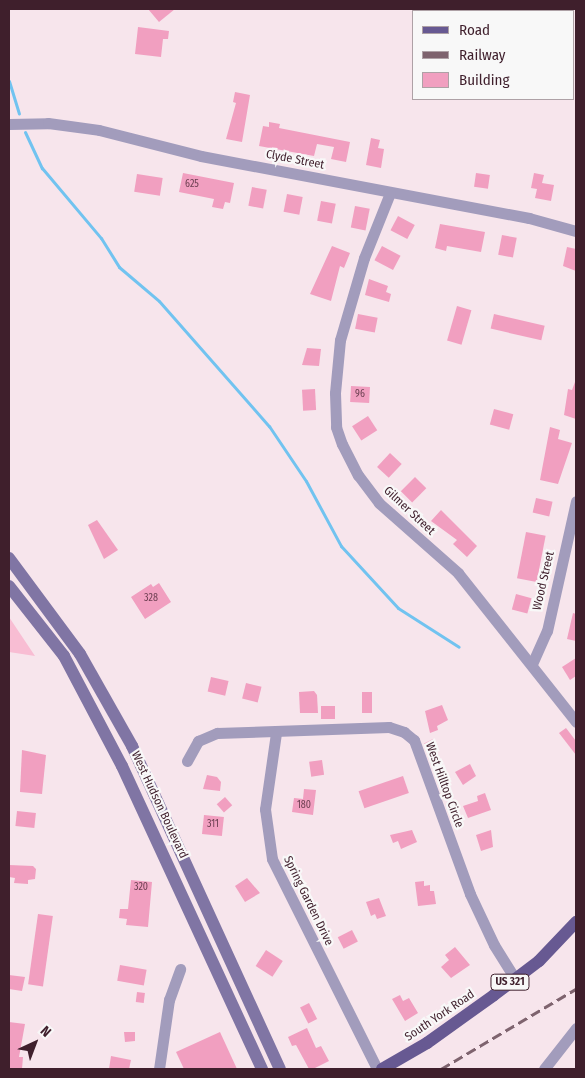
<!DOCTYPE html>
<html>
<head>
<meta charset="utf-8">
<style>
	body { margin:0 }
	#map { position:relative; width:585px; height:1078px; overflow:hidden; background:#f7e5ec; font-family:"Fira Sans Condensed",sans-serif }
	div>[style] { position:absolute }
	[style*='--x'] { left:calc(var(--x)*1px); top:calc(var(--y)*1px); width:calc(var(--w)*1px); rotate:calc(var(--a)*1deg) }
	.green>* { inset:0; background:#f8bdd3 }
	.stream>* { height:3px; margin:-1.5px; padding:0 1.5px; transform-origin:1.5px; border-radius:1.5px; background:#71c3f0 }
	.building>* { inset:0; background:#f19fc0; transform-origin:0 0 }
	.minor>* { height:11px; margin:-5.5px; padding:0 5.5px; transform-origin:5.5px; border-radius:5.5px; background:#a29cbc }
	.secondary>* { height:12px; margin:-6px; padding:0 6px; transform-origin:6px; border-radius:6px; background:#8075a4 }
	.primary>* { height:12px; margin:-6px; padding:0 6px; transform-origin:6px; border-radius:6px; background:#675992 }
	.rail>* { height:3px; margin-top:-1.5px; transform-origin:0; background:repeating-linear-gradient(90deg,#7e636e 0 10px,transparent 0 15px) }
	span { translate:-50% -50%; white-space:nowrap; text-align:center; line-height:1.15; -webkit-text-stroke:4.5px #f8f8f8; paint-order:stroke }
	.number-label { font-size:10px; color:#6c3f51 }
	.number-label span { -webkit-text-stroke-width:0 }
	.shield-label span { padding:1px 4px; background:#f8f8f8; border:1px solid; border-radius:4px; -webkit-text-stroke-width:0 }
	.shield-label { font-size:11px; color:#3f1f2c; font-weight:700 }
	.street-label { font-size:12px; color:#3f1f2c }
	.frame { position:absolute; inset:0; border:10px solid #3f1f2c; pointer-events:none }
	.legend { position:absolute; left:412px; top:10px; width:162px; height:90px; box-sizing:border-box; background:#f8f8f8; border:1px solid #aea1a6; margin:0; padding:6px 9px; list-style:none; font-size:15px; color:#3f1f2c }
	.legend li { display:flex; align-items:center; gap:10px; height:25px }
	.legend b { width:25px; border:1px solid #aea1a6 }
	.north { position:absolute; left:10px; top:1018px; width:50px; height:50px; -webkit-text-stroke:4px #f8f8f8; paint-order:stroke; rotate:43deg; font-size:14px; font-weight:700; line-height:20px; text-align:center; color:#3f1f2c }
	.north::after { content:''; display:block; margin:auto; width:18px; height:22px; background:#3f1f2c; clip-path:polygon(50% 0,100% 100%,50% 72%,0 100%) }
</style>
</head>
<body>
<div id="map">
	<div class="green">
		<i style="clip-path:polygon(9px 617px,35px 656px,9px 652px)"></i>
	</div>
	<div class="stream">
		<i style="--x:9;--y:81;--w:34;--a:73"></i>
		<i style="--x:25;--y:132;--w:40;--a:65"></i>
		<i style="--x:42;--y:168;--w:92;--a:49.9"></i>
		<i style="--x:101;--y:238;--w:34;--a:58"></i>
		<i style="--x:119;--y:267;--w:52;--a:40.4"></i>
		<i style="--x:159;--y:301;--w:167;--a:48.7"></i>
		<i style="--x:269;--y:426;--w:66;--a:56.1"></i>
		<i style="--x:306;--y:481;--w:74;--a:61.7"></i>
		<i style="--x:341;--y:546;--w:84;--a:47.4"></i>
		<i style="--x:398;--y:608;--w:72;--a:32.6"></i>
	</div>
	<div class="building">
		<i style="clip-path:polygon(148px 9px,175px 9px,159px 22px)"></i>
		<i style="clip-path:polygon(138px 27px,169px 31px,168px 39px,163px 39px,161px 57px,135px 54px)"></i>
		<i style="clip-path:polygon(235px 92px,250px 95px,242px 142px,226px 139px,236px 103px,233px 102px)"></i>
		<i style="clip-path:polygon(269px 122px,280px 124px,279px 128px,350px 142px,346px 162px,331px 159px,334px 147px,317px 144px,314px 156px,259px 146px,263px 126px,269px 127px)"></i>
		<i style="clip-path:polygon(371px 138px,380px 140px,378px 148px,384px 149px,381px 168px,366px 165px)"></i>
		<i style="clip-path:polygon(183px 173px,234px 183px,230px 203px,225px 202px,223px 209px,212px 207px,214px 199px,179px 192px)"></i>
		<i style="left:476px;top:173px;width:14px;height:14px;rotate:8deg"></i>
		<i style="clip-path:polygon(534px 173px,544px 175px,542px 183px,554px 185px,551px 201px,535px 198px,537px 189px,531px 188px)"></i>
		<i style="left:137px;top:174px;width:26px;height:18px;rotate:9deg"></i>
		<i style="left:252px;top:187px;width:15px;height:19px;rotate:11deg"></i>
		<i style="left:287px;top:194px;width:16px;height:18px;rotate:11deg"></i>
		<i style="left:321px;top:201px;width:15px;height:20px;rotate:11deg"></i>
		<i style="left:355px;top:206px;width:15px;height:22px;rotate:11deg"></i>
		<i style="left:398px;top:216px;width:19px;height:16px;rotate:28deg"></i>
		<i style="clip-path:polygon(440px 224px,485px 232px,481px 252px,447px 246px,446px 251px,435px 248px)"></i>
		<i style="left:502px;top:235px;width:15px;height:20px;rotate:11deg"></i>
		<i style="clip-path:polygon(332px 246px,350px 253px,344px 268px,340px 266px,331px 301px,310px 294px)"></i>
		<i style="left:382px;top:246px;width:21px;height:16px;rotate:28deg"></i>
		<i style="clip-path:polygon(567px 247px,576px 249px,576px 271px,563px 266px)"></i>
		<i style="clip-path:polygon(369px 279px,388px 286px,386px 292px,391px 294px,389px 302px,365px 295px)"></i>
		<i style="left:457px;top:306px;width:15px;height:36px;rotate:16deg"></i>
		<i style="left:358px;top:314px;width:20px;height:15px;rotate:11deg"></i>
		<i style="left:494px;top:314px;width:52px;height:15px;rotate:13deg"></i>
		<i style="clip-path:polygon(307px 348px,321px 349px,319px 366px,302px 365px)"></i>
		<i style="clip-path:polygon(575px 382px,576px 382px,576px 419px,564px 415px,568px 389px,572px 390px)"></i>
		<i style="left:351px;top:386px;width:19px;height:16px;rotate:3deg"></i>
		<i style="left:315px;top:389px;width:21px;height:13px;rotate:87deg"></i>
		<i style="left:494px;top:409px;width:20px;height:16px;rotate:15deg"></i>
		<i style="left:368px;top:416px;width:17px;height:19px;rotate:57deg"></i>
		<i style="clip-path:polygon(550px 427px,560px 430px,558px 439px,572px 443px,558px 484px,540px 480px)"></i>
		<i style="left:390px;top:453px;width:16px;height:19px;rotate:43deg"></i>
		<i style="left:415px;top:477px;width:16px;height:20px;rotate:45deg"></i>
		<i style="left:536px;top:498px;width:17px;height:15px;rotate:13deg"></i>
		<i style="clip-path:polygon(441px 510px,477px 546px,467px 557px,453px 544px,457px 540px,431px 521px)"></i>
		<i style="clip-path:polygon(97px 520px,118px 550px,104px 559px,88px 525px)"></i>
		<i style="left:526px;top:532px;width:20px;height:47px;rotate:11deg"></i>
		<i style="clip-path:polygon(159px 583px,171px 602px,145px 619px,131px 597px,151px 584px,153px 587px)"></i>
		<i style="left:516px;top:594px;width:16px;height:16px;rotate:15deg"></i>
		<i style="clip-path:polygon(573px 613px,576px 614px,576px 641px,567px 639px)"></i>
		<i style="clip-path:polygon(576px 658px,576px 676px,570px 680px,562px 667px)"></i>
		<i style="left:211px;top:677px;width:18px;height:15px;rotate:13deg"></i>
		<i style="left:246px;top:683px;width:16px;height:16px;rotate:14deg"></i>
		<i style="clip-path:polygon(314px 691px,317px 695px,318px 713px,300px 713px,299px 692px)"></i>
		<i style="left:362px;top:692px;width:10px;height:21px"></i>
		<i style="clip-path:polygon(442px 705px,448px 720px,437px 726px,438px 730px,430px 733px,425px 711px)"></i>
		<i style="left:321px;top:706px;width:14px;height:13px"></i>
		<i style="clip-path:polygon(566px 728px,576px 741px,576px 755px,559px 733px)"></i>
		<i style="left:433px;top:739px;width:11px;height:10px;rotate:63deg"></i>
		<i style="clip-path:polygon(22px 750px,46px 755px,42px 794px,20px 792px)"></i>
		<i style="left:322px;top:760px;width:15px;height:13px;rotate:82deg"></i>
		<i style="clip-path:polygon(470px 764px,476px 776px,463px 785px,455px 772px)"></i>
		<i style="clip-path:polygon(207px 775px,217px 777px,221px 782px,220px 791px,203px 789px)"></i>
		<i style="left:403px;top:776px;width:18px;height:47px;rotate:71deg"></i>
		<i style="clip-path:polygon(304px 789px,316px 790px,313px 815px,292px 812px,294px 798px,303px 799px)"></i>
		<i style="clip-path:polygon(485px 793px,491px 810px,468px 818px,463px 806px,478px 801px,477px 796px)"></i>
		<i style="left:225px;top:797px;width:11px;height:11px;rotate:49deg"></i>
		<i style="left:17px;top:811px;width:19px;height:15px;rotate:6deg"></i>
		<i style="left:204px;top:815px;width:20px;height:19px;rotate:6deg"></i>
		<i style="clip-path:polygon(412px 830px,417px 842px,401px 849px,398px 841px,393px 843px,390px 835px)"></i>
		<i style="clip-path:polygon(491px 830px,493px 847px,481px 851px,476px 835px)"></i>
		<i style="clip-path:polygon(9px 865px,33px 866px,36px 869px,35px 879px,28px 880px,28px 884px,14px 883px,15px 878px,9px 877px)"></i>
		<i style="clip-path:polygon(247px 878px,260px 893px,245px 902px,235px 886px)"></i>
		<i style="clip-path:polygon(131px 880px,152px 882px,148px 927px,126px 925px,127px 919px,119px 918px,120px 909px,128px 909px)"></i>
		<i style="clip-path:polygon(424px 881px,424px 886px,430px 885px,430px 891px,434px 891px,436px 904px,418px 906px,415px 882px)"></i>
		<i style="clip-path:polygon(379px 898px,386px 916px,377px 919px,375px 914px,371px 916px,366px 902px)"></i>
		<i style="left:38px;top:914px;width:15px;height:71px;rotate:8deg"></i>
		<i style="left:352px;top:930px;width:13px;height:16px;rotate:63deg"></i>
		<i style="clip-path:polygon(455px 947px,470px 965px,451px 978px,441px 967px,449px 960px,445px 955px)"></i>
		<i style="left:266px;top:950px;width:20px;height:19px;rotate:33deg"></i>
		<i style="left:120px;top:965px;width:27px;height:16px;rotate:10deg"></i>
		<i style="clip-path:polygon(9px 975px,25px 977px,22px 991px,9px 989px)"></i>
		<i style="left:137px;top:992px;width:8px;height:10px;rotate:7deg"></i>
		<i style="clip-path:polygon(400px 995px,403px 1001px,409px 998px,418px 1013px,405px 1021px,392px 999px)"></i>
		<i style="left:309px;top:1003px;width:18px;height:10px;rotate:63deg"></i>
		<i style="clip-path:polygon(9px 1022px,25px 1024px,19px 1057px,23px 1057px,22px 1069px,9px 1068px)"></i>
		<i style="clip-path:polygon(307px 1028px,316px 1048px,321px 1046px,329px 1061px,313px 1069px,309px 1069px,296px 1045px,292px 1046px,288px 1037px)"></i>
		<i style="clip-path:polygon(124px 1032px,135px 1032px,135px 1041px,125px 1042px)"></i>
		<i style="clip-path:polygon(220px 1032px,237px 1069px,184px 1069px,176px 1052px)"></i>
		<i style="clip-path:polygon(111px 1056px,131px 1060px,129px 1069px,109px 1069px)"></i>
	</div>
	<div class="minor">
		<i style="--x:9;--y:124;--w:39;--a:-1"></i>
		<i style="--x:48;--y:123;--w:51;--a:7.8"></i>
		<i style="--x:99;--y:130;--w:105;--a:14.3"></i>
		<i style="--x:201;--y:156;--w:334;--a:10.7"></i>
		<i style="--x:529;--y:218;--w:49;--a:15.5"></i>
		<i style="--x:390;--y:193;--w:70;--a:111.8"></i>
		<i style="--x:364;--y:258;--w:85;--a:106.3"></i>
		<i style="--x:340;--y:340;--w:53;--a:95.4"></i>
		<i style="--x:335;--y:393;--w:34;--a:88"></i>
		<i style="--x:336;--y:427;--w:18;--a:71"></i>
		<i style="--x:342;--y:444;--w:35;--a:63"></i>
		<i style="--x:358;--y:475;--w:35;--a:53"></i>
		<i style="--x:379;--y:503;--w:106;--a:41.5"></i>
		<i style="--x:458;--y:573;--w:190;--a:51.6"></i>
		<i style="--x:532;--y:664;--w:36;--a:-66"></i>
		<i style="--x:547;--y:631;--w:133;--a:-77.4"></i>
		<i style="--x:276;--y:733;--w:77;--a:98.2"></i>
		<i style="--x:265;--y:809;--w:50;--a:82"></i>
		<i style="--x:272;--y:859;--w:235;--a:63.4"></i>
		<i style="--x:187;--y:761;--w:23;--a:-61"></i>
		<i style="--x:198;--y:741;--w:21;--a:-23"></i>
		<i style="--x:217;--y:733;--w:172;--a:-2"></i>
		<i style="--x:389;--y:727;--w:16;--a:18"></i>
		<i style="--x:404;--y:732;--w:13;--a:39"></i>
		<i style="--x:414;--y:740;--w:164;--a:70"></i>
		<i style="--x:470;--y:894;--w:56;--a:64.8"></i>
		<i style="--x:494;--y:945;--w:39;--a:58"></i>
		<i style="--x:159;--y:1069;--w:70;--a:-81.8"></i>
		<i style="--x:169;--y:1000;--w:33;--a:-70"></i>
		<i style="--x:544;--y:1069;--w:52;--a:-52"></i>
	</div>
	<div class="secondary">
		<i style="--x:9;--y:558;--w:119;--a:53.5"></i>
		<i style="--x:80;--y:654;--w:106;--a:60.5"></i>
		<i style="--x:132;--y:746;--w:355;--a:65.4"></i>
		<i style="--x:9;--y:586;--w:89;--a:51.8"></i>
		<i style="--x:64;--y:656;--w:124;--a:62.2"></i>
		<i style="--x:122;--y:766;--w:334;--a:65.2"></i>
	</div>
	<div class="primary">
		<i style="--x:382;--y:1069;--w:52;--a:-30"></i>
		<i style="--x:427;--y:1043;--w:82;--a:-35.6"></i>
		<i style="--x:494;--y:995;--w:56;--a:-37.1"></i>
		<i style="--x:539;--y:961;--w:54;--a:-46.5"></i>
	</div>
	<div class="rail">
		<i style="--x:441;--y:1069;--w:157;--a:-30.7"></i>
	</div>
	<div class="number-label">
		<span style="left:192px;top:185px">625</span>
		<span style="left:360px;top:395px">96</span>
		<span style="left:151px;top:599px">328</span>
		<span style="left:304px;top:806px">180</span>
		<span style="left:213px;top:825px">311</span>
		<span style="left:141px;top:888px">320</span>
	</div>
	<div class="shield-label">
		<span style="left:510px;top:982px">US 321</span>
	</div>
	<div class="street-label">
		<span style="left:295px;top:160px;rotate:11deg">Clyde Street</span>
		<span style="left:409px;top:511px;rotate:43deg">Gilmer Street</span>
		<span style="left:544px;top:581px;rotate:-77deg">Wood Street</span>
		<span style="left:444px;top:785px;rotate:70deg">West Hilltop Circle</span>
		<span style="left:159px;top:805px;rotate:65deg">West Hudson Boulevard</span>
		<span style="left:308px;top:901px;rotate:64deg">Spring Garden Drive</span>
		<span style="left:440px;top:1016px;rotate:-34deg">South York Road</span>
	</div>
	<div class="frame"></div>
	<ul class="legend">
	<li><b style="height:6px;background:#675992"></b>Road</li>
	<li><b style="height:6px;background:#7e636e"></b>Railway</li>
	<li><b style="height:14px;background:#f19fc0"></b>Building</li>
	</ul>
	<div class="north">N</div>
</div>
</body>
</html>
